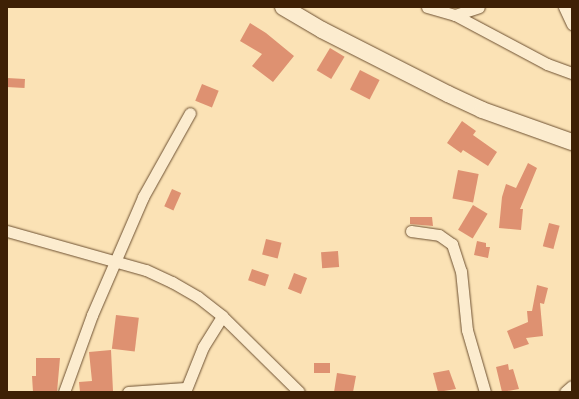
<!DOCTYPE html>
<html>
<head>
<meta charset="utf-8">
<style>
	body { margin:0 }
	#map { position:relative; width:579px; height:399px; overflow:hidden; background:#fbe2b5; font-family:"Libre Caslon Text",serif }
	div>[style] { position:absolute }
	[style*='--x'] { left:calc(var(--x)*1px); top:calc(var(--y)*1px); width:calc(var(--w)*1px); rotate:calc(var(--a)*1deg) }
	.building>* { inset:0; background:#de9171; transform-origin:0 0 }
	.roads { filter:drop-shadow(0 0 1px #6d5031) drop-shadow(0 0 1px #6d5031) }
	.street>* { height:11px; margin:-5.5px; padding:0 5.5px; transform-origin:5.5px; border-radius:5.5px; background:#fceccf }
	.secondary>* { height:16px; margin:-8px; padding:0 8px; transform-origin:8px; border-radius:8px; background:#fceccf }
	span { translate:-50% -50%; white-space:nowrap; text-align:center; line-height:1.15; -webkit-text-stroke:3px #fceccf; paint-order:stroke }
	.frame { position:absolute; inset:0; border:8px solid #3e2005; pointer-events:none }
</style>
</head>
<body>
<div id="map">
	<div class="building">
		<i style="clip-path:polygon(250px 23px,266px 33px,294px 56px,273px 82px,252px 66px,262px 54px,240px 41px)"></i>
		<i style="left:330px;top:48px;width:17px;height:26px;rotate:31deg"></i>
		<i style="left:360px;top:70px;width:22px;height:22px;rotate:27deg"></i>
		<i style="left:7px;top:78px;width:18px;height:9px;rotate:3deg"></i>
		<i style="left:202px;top:84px;width:18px;height:18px;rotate:22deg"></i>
		<i style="clip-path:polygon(462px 121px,476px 131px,473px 135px,497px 152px,488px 166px,463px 150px,461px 153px,447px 143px)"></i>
		<i style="clip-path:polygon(528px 163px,537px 168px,520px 209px,523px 209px,521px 230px,499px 228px,502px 197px,506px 184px,516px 188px)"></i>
		<i style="left:458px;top:170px;width:21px;height:29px;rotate:11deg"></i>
		<i style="left:172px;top:189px;width:10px;height:19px;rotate:24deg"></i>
		<i style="left:473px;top:205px;width:17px;height:29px;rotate:31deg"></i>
		<i style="clip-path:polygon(410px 217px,432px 217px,433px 226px,410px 224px)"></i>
		<i style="left:549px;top:223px;width:11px;height:24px;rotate:15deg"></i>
		<i style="left:266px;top:239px;width:16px;height:16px;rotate:14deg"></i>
		<i style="clip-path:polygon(477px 241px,486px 243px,486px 247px,490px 247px,488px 258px,474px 255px)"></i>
		<i style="left:338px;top:251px;width:16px;height:17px;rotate:86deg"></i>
		<i style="left:252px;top:269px;width:18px;height:12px;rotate:19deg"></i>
		<i style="left:294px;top:273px;width:14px;height:17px;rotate:21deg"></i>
		<i style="clip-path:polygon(537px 285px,548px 288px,544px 304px,540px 303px,543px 336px,526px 338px,529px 344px,514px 349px,507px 331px,528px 322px,527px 311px,532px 311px)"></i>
		<i style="left:116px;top:315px;width:23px;height:34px;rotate:7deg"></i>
		<i style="clip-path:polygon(111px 350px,113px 391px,80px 392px,79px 382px,92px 381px,89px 352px)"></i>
		<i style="clip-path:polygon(36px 358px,60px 358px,57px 392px,33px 392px,32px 376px,36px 376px)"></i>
		<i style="left:314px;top:363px;width:16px;height:10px"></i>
		<i style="clip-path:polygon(508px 364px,509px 370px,513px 369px,519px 389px,502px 392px,496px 367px)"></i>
		<i style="clip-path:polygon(449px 370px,456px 389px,438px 392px,433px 373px)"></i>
		<i style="clip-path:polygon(337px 373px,356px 376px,353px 392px,334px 392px)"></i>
	</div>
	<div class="roads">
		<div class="street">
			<i style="--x:427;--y:7;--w:29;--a:16"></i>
			<i style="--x:455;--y:15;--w:25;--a:-18"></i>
			<i style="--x:564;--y:7;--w:19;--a:65"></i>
			<i style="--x:455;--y:15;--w:104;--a:28"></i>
			<i style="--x:547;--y:64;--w:27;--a:20"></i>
			<i style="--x:7;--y:231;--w:144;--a:15.7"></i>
			<i style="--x:146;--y:270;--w:29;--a:25"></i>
			<i style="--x:172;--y:282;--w:30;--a:30"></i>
			<i style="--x:198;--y:297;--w:31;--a:38"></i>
			<i style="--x:222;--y:316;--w:108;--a:44.6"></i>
			<i style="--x:411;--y:231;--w:28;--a:8"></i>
			<i style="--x:439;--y:235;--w:16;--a:35"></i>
			<i style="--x:452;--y:244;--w:28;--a:72"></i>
			<i style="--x:461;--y:271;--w:59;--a:84.2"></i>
			<i style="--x:467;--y:330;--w:65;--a:73.8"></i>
			<i style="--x:64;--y:392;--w:82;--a:-70"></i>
			<i style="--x:92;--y:315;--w:129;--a:-66.6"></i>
			<i style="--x:143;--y:197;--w:96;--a:-60.8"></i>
			<i style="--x:128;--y:392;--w:57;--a:-4"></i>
			<i style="--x:185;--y:392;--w:48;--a:-68.2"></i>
			<i style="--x:203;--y:347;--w:36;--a:-58"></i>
			<i style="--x:565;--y:392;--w:9;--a:-41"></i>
		</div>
		<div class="secondary">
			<i style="--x:283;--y:7;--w:45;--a:30.5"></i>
			<i style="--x:322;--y:30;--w:141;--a:26.9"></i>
			<i style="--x:448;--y:94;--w:38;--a:25"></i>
			<i style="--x:482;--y:110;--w:96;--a:19.6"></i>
		</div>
	</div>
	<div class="frame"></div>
</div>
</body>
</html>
